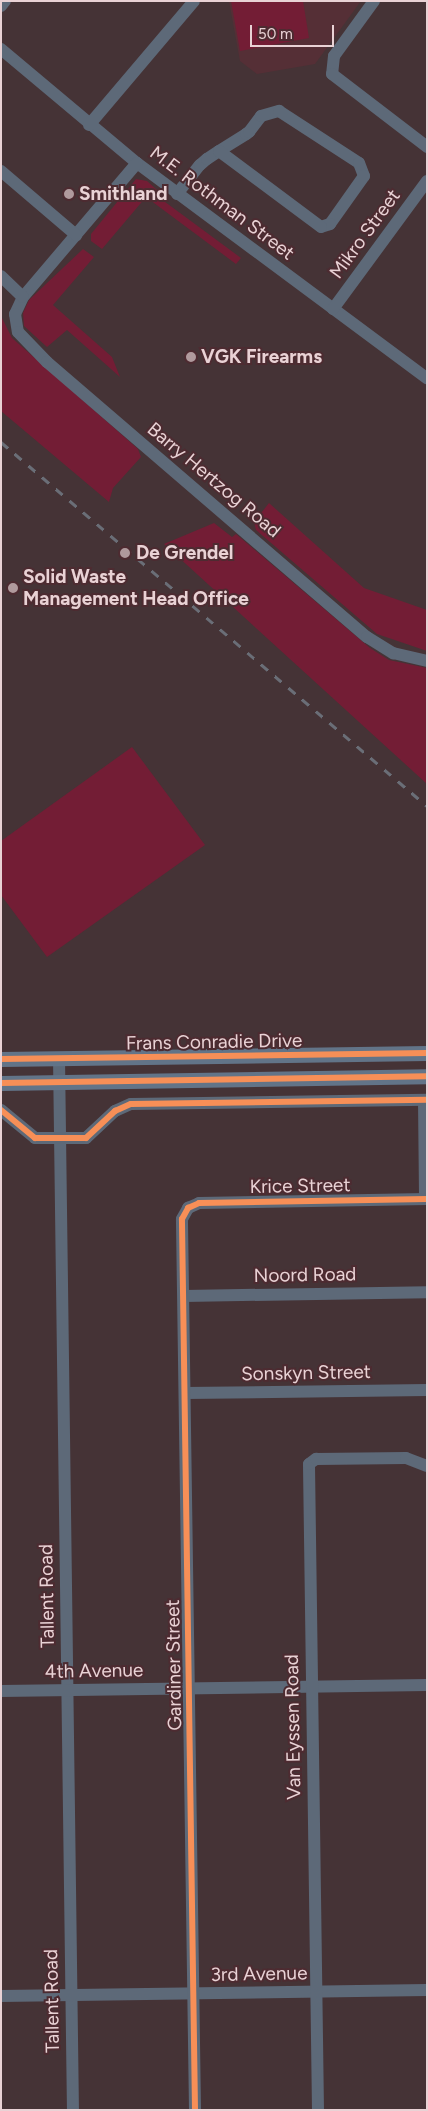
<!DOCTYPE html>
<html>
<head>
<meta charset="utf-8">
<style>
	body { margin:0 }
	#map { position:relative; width:428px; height:2111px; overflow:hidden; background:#453336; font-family:Figtree,sans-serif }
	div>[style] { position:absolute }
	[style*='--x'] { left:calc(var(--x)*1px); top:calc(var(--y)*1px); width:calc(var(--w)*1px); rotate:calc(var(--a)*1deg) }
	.built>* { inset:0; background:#552f36 }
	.green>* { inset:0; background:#731d35 }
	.minor>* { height:12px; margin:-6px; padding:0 6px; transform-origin:6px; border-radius:6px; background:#5d6978 }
	.major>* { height:15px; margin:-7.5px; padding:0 7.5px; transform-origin:7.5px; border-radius:7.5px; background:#627488 }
	.rail>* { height:3px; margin-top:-1.5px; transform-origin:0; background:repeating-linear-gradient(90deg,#6a6e77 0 9px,transparent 0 18px) }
	.cycleway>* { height:6px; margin:-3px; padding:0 3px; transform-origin:3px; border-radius:3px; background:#f78f57 }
	.dots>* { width:14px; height:14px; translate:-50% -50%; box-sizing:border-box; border:2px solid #4d2b31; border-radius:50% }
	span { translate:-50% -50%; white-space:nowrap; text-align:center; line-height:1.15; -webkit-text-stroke:4px #4d2b31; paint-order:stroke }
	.poi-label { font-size:19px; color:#e9d2d5; font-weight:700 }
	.left { translate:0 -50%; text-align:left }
	.street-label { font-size:19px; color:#e9d2d5 }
	.frame { position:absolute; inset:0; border:2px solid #e9d2d5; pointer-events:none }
	.scale { position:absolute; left:250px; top:25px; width:84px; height:22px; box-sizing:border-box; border:2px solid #e9d2d5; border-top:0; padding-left:6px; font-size:15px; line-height:18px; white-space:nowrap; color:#e9d2d5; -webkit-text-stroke:4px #4d2b31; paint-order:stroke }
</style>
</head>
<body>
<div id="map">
	<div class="built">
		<i style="clip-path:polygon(229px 1px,361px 1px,315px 64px,257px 74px,240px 61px)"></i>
	</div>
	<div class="green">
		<i style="clip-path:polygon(231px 1px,303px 1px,309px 38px,240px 51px)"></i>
		<i style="clip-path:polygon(136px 179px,147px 181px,157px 190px,157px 196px,241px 258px,236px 264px,146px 197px,102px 249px,91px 241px,91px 234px)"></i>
		<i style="clip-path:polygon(83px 249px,94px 257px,53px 305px,112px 357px,120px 377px,67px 330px,47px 347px,24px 326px,23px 313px,29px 300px)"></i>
		<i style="clip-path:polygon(1px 316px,12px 338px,138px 449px,141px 457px,113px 488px,109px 502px,1px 411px)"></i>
		<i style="clip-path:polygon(269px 503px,364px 588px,427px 610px,427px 651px,377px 634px,256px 530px,254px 522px)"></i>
		<i style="clip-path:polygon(214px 523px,232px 537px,236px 534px,370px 648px,389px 660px,427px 668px,427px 784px,164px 544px)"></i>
		<i style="clip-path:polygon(132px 747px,205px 845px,47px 957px,1px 895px,1px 841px)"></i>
	</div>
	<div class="minor">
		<i style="--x:374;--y:1;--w:68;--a:126"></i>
		<i style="--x:334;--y:56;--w:18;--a:96"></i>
		<i style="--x:332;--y:74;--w:120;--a:37.5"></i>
		<i style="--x:1;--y:6;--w:6;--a:-51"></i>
		<i style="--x:1;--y:49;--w:177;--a:40"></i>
		<i style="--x:137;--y:163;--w:361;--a:36.6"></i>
		<i style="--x:89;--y:125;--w:162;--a:-49.7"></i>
		<i style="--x:137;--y:163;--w:176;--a:130.4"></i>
		<i style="--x:23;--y:297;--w:19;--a:115"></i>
		<i style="--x:15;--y:314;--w:18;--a:81"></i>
		<i style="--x:18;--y:332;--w:42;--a:46"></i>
		<i style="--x:47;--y:362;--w:422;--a:40.7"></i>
		<i style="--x:367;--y:637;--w:31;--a:32"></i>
		<i style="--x:393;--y:653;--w:35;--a:13"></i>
		<i style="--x:1;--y:171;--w:99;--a:40.5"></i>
		<i style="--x:177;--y:194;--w:37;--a:-52"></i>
		<i style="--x:200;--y:165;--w:9;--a:-41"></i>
		<i style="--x:207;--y:159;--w:14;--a:-34"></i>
		<i style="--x:219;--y:151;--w:32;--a:-32"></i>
		<i style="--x:246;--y:134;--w:4;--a:-34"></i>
		<i style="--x:249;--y:132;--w:20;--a:-53"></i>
		<i style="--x:261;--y:116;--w:19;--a:-16"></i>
		<i style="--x:279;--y:111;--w:95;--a:33"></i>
		<i style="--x:359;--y:163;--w:14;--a:69"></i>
		<i style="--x:364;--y:176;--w:59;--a:125.3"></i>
		<i style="--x:330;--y:224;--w:9;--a:162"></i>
		<i style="--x:321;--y:227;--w:127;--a:-143.3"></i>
		<i style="--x:1;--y:276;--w:30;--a:44"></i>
		<i style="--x:333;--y:309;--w:159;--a:-53.7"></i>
		<i style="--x:59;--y:1058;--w:1052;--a:89.24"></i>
		<i style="--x:424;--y:1100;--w:99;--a:89.4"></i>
		<i style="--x:1;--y:1110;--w:44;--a:39.5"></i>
		<i style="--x:35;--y:1138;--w:51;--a:0"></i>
		<i style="--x:86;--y:1138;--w:40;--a:-43"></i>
		<i style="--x:115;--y:1111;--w:17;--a:-24"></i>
		<i style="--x:131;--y:1104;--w:296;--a:-0.8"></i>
		<i style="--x:184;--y:1296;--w:243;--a:-0.9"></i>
		<i style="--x:185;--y:1393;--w:242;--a:-0.7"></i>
		<i style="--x:1;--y:1691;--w:426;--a:-0.8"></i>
		<i style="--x:1;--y:1996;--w:426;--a:-0.8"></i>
		<i style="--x:195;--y:2110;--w:891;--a:-90.84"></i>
		<i style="--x:182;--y:1219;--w:13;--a:-61"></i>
		<i style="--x:188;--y:1208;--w:12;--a:-24"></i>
		<i style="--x:199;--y:1203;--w:228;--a:-1"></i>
		<i style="--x:318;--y:2110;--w:646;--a:-90.8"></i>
		<i style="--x:309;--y:1464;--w:9;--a:-36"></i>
		<i style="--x:316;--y:1459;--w:90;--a:-0.6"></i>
		<i style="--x:406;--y:1458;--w:22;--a:21"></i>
	</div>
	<div class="major">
		<i style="--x:1;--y:1059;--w:426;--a:-0.8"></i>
		<i style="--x:1;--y:1083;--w:426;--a:-0.9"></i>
	</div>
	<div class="rail">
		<i style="--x:1;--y:442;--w:560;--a:40.51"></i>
	</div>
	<div class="cycleway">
		<i style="--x:1;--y:1059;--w:426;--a:-0.8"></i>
		<i style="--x:1;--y:1083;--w:426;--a:-0.9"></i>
		<i style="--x:1;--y:1110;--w:44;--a:39.5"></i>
		<i style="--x:35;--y:1138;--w:51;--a:0"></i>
		<i style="--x:86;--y:1138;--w:40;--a:-43"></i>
		<i style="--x:115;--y:1111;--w:17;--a:-24"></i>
		<i style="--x:131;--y:1104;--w:296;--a:-0.8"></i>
		<i style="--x:195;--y:2110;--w:891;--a:-90.84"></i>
		<i style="--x:182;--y:1219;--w:13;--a:-61"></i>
		<i style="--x:188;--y:1208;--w:12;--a:-24"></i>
		<i style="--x:199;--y:1203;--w:228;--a:-1"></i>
	</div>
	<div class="dots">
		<i style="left:69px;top:194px;background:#b09a9d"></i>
		<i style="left:191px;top:357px;background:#b09a9d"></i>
		<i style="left:125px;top:553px;background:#b09a9d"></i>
		<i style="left:13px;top:588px;background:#b09a9d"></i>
	</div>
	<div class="poi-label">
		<span class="left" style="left:79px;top:194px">Smithland</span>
		<span class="left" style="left:201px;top:357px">VGK Firearms</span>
		<span class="left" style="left:136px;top:553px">De Grendel</span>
		<span class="left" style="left:23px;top:588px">Solid Waste<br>Management Head Office</span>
	</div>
	<div class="street-label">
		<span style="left:222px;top:203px;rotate:37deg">M.E. Rothman Street</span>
		<span style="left:365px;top:234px;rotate:-54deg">Mikro Street</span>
		<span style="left:214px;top:480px;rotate:40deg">Barry Hertzog Road</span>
		<span style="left:214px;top:1042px;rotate:-1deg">Frans Conradie Drive</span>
		<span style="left:300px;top:1186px;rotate:-1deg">Krice Street</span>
		<span style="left:305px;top:1275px;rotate:-1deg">Noord Road</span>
		<span style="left:306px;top:1373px;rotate:-1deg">Sonskyn Street</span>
		<span style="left:47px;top:1596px;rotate:-91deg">Tallent Road</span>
		<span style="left:174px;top:1665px;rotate:-91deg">Gardiner Street</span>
		<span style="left:94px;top:1671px;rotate:-1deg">4th Avenue</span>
		<span style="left:293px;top:1727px;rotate:-91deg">Van Eyssen Road</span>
		<span style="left:259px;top:1974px;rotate:-1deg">3rd Avenue</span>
		<span style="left:52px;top:2001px;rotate:-91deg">Tallent Road</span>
	</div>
	<div class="frame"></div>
	<div class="scale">50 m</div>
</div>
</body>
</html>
